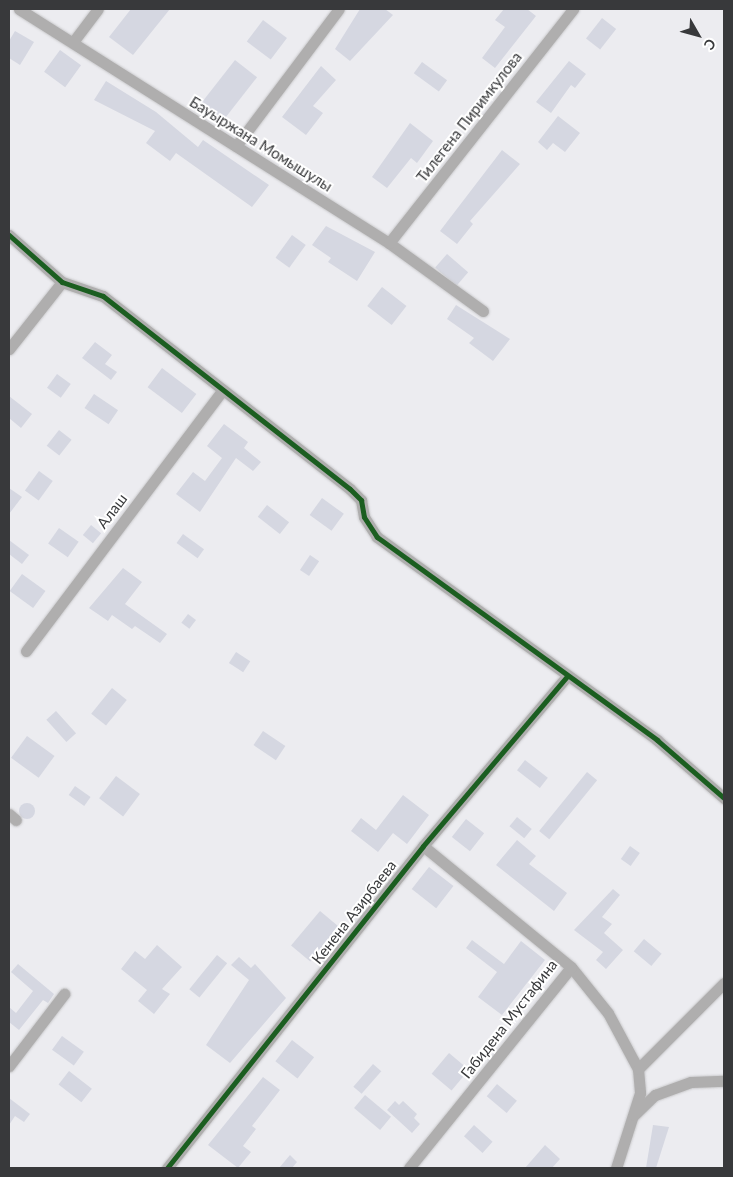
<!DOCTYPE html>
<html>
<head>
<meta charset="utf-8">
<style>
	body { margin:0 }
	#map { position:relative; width:733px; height:1177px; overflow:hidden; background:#ececf0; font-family:Lato,sans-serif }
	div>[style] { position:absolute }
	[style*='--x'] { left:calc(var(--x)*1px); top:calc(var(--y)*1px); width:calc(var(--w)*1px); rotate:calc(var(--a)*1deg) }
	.building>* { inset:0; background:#d5d7e1; transform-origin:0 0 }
	.round { border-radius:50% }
	.roads { filter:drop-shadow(0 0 1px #c9c9cb) drop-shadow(0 0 1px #c9c9cb) }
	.minor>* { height:11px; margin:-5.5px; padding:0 5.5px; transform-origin:5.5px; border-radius:5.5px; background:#afaeae }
	.cycleway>* { height:5px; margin:-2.5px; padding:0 2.5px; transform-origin:2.5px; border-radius:2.5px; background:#1b5e20 }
	span { translate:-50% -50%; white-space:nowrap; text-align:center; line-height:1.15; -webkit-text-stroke:4px #fff; paint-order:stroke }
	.street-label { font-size:15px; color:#38393b }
	.frame { position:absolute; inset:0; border:10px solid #38393b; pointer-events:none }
	.north { position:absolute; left:673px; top:10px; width:50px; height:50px; -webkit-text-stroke:4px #fff; paint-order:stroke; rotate:128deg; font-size:14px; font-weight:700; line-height:20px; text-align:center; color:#38393b }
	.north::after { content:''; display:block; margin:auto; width:18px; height:22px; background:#38393b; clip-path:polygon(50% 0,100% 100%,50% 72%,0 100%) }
</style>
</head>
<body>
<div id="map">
	<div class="building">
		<i style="clip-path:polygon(131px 9px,170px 9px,133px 55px,109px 37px)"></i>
		<i style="clip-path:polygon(360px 9px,385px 9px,393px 15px,350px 61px,335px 49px)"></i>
		<i style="clip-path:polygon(504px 9px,527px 9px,536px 16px,495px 68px,482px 58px,505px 27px,495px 20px)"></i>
		<i style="left:602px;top:18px;width:18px;height:26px;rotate:38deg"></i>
		<i style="left:263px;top:20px;width:30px;height:27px;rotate:37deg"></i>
		<i style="clip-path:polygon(15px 31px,34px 42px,20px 65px,9px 58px,9px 41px)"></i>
		<i style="left:60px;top:50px;width:26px;height:27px;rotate:36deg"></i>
		<i style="left:235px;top:60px;width:28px;height:55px;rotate:38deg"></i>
		<i style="clip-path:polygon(569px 61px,586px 74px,575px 88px,571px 85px,551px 113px,536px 102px)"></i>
		<i style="left:422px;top:62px;width:31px;height:14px;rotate:36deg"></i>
		<i style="clip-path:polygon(321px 66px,336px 80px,313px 106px,323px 113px,306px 135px,282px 117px)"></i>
		<i style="clip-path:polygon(106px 81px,156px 112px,198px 147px,203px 140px,269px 185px,252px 207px,176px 153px,170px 161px,146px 143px,155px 131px,94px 100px)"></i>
		<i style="clip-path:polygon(558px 116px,580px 133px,565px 152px,553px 143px,547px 150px,538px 142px)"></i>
		<i style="clip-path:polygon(410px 123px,433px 141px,417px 163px,411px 158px,387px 188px,372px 177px)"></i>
		<i style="clip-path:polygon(502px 150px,520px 164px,470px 221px,473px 224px,457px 244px,440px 231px)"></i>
		<i style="clip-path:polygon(326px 226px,375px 252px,357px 281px,328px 262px,331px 258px,312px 245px)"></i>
		<i style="left:292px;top:235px;width:17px;height:28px;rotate:36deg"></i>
		<i style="left:447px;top:254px;width:28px;height:18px;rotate:41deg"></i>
		<i style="left:382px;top:287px;width:31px;height:24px;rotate:38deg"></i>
		<i style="clip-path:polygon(456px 305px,510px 339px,493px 361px,469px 343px,474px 338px,447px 319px)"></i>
		<i style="clip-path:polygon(95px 342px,112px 355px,105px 364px,117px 372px,111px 380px,82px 358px)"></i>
		<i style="left:162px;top:368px;width:43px;height:24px;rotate:37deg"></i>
		<i style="left:57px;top:374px;width:17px;height:17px;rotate:36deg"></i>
		<i style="left:94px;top:394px;width:29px;height:17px;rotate:34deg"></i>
		<i style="clip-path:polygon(9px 396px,32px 414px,21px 428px,9px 418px)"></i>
		<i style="clip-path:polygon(224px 424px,248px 442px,244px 448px,261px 462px,253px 471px,236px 458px,200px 512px,176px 494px,193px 472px,205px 481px,222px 458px,207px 446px)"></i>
		<i style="left:59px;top:430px;width:16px;height:20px;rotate:38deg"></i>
		<i style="left:39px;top:471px;width:17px;height:24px;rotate:36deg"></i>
		<i style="clip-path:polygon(9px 488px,22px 497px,9px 514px)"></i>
		<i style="left:322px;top:498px;width:27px;height:21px;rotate:36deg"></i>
		<i style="left:267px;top:505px;width:28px;height:15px;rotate:38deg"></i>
		<i style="left:91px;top:525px;width:13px;height:13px;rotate:39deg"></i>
		<i style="left:59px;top:528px;width:24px;height:19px;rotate:35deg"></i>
		<i style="left:183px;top:534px;width:26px;height:11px;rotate:36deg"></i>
		<i style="clip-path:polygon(9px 540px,29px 555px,22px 564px,9px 554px)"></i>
		<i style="left:310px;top:555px;width:11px;height:18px;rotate:34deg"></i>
		<i style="clip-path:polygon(123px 568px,142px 582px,125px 604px,167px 634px,160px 643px,135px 626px,132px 629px,112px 615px,108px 621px,89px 608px)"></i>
		<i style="left:22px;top:574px;width:29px;height:21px;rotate:36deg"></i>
		<i style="left:188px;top:614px;width:10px;height:11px;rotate:37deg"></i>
		<i style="left:236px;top:652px;width:17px;height:13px;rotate:33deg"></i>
		<i style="left:112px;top:688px;width:19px;height:33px;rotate:39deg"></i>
		<i style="left:56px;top:711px;width:30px;height:13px;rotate:48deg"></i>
		<i style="left:263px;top:731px;width:27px;height:17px;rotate:34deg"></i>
		<i style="left:27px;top:736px;width:34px;height:27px;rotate:36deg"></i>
		<i style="left:525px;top:760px;width:29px;height:13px;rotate:38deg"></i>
		<i style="left:587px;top:772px;width:13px;height:76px;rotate:39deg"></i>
		<i style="left:116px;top:776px;width:30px;height:28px;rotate:37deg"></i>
		<i style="left:75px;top:786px;width:19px;height:11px;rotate:35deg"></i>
		<i style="clip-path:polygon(403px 795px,429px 815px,407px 844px,393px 833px,378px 852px,351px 831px,361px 818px,376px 830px)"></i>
		<i class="round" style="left:19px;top:803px;width:16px;height:16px"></i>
		<i style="left:517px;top:817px;width:19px;height:12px;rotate:39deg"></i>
		<i style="left:466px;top:819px;width:23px;height:23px;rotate:38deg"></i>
		<i style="clip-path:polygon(517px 840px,536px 856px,529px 864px,567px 893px,554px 911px,496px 865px)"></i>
		<i style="left:630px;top:846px;width:12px;height:16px;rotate:35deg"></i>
		<i style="left:429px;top:867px;width:31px;height:28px;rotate:38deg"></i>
		<i style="clip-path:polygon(613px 889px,620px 895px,602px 917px,612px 924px,604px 933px,623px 950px,606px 969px,596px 960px,603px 952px,574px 930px)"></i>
		<i style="left:320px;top:911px;width:25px;height:45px;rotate:40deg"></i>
		<i style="left:644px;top:939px;width:23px;height:16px;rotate:40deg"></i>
		<i style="clip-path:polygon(472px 940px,504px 964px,521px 941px,545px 960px,502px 1015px,478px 997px,497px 972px,466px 948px)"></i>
		<i style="clip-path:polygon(157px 945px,182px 967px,162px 989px,170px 994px,154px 1014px,138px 1001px,147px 990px,121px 969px,135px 951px,145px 959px)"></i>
		<i style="left:217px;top:955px;width:13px;height:44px;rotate:39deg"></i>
		<i style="clip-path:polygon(239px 957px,251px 968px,255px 964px,286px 998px,230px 1063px,206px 1045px,249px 980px,231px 965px)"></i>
		<i style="clip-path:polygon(18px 964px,54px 994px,48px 1003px,43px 1000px,19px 1030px,9px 1022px,9px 1007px,16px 1013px,33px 991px,11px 972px)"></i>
		<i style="left:62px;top:1036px;width:27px;height:17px;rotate:36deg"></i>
		<i style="left:292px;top:1040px;width:28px;height:27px;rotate:38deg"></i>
		<i style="left:449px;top:1053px;width:26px;height:27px;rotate:40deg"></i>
		<i style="left:373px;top:1064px;width:11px;height:30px;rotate:41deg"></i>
		<i style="left:69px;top:1071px;width:29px;height:17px;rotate:38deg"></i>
		<i style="clip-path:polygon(263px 1077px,280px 1090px,252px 1126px,256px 1129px,243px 1146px,251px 1152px,238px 1168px,208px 1145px)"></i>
		<i style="left:497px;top:1084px;width:26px;height:16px;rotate:40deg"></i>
		<i style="left:365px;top:1095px;width:34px;height:17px;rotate:40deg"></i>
		<i style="clip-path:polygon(9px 1098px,30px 1114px,24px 1122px,15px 1116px,9px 1125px)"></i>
		<i style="clip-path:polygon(395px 1101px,399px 1105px,403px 1101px,417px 1114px,414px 1118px,420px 1124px,412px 1133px,387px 1110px)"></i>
		<i style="left:474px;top:1125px;width:25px;height:15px;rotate:42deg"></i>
		<i style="clip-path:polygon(653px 1125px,669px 1127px,656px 1168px,646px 1168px)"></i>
		<i style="clip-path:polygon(545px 1145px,560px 1159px,552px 1168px,525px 1168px)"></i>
		<i style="clip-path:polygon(290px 1155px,297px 1162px,292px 1168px,279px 1168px)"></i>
	</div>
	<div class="roads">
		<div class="minor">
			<i style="--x:19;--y:9;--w:438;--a:32.3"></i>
			<i style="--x:389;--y:243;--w:116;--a:35.9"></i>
			<i style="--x:73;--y:42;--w:41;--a:-52.9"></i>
			<i style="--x:236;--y:146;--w:171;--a:-53.1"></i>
			<i style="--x:9;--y:235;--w:71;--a:41.6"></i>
			<i style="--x:62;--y:282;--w:43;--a:18.9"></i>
			<i style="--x:103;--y:296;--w:313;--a:38"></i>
			<i style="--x:350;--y:489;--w:16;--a:45"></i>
			<i style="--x:361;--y:500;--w:17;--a:80"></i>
			<i style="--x:364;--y:517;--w:24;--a:57"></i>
			<i style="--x:377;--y:537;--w:346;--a:35.9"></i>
			<i style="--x:657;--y:740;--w:89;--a:40.9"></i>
			<i style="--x:389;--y:243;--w:298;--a:-51.8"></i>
			<i style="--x:9;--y:349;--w:85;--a:-51.7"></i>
			<i style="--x:26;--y:651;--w:327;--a:-53"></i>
			<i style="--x:9;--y:814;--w:9;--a:41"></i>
			<i style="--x:571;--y:967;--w:59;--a:51.2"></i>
			<i style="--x:608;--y:1013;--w:64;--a:61.8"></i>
			<i style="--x:638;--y:1069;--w:24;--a:85"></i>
			<i style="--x:640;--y:1093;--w:79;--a:107.7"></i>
			<i style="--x:9;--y:1066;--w:91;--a:-52.6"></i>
			<i style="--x:638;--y:1069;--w:122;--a:-45"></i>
			<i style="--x:634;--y:1115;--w:29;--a:-44"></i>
			<i style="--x:655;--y:1095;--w:38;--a:-20"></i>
			<i style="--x:691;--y:1082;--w:33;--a:-2"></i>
			<i style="--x:167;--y:1168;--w:411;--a:-51.5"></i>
			<i style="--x:423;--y:846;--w:223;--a:-49.7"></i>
			<i style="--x:409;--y:1168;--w:258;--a:-51.1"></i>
			<i style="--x:571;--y:967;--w:191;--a:-140.7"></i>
		</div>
	</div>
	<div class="cycleway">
		<i style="--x:9;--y:235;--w:71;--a:41.6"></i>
		<i style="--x:62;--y:282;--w:43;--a:18.9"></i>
		<i style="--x:103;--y:296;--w:313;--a:38"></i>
		<i style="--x:350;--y:489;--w:16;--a:45"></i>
		<i style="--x:361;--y:500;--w:17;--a:80"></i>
		<i style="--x:364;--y:517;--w:24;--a:57"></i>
		<i style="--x:377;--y:537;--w:346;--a:35.9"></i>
		<i style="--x:657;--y:740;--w:89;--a:40.9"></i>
		<i style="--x:167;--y:1168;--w:411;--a:-51.5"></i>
		<i style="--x:423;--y:846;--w:223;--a:-49.7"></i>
	</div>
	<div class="street-label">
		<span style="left:469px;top:117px;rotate:-52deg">Тилегена Пиримкулова</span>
		<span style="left:261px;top:144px;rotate:32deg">Бауыржана Момышулы</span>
		<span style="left:112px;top:511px;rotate:-53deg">Алаш</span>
		<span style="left:354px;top:912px;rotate:-52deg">Кенена Азирбаева</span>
		<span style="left:509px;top:1019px;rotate:-52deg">Габидена Мустафина</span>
	</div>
	<div class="frame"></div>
	<div class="north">С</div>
</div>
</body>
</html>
